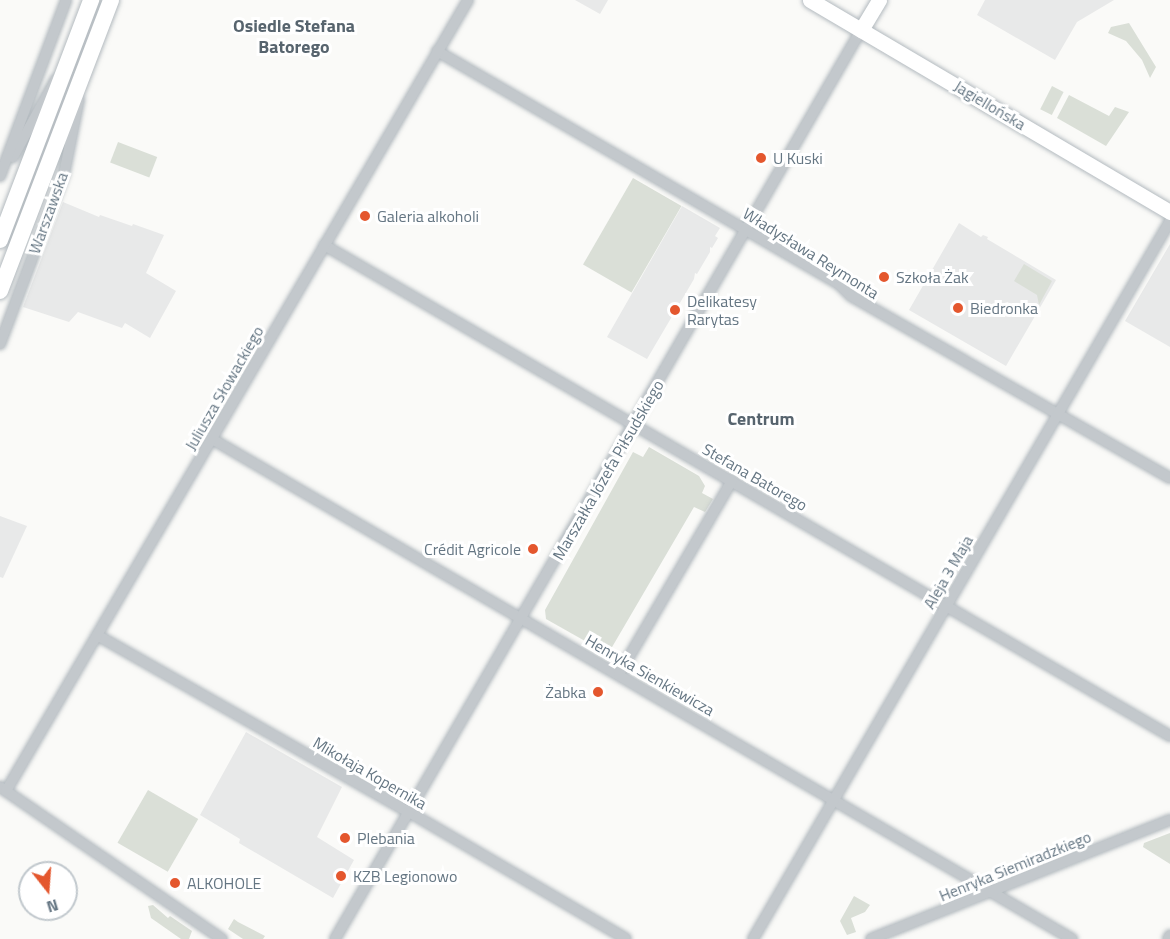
<!DOCTYPE html>
<html>
<head>
<meta charset="utf-8">
<style>
	body { margin:0 }
	#map { position:relative; width:1170px; height:939px; overflow:hidden; background:#fafaf8; font-family:"Titillium Web",sans-serif }
	div>[style] { position:absolute }
	[style*='--x'] { left:calc(var(--x)*1px); top:calc(var(--y)*1px); width:calc(var(--w)*1px); rotate:calc(var(--a)*1deg) }
	.built>* { inset:0; background:#e8e9e9 }
	.green>* { inset:0; background:#dadfd7; transform-origin:0 0 }
	.roads { filter:drop-shadow(0 0 2px #b3babf) drop-shadow(0 0 2px #b3babf) }
	.street>* { height:10px; margin:-5px; padding:0 5px; transform-origin:5px; border-radius:5px; background:#c3c8cc }
	.secondary>* { height:15px; margin:-7.5px; padding:0 7.5px; transform-origin:7.5px; border-radius:7.5px; background:#fff }
	.primary>* { height:16px; margin:-8px; padding:0 8px; transform-origin:8px; border-radius:8px; background:#fff }
	.dots>* { width:16px; height:16px; translate:-50% -50%; box-sizing:border-box; border:3px solid #fff; border-radius:50% }
	span { translate:-50% -50%; white-space:nowrap; text-align:center; line-height:1.15; -webkit-text-stroke:6px #fff; paint-order:stroke }
	.street-label { font-size:16px; color:#657683 }
	.poi-label { font-size:16px; color:#657683 }
	.left { translate:0 -50%; text-align:left }
	.right { translate:-100% -50%; text-align:right }
	.neighbourhood-label { font-size:18px; color:#57646e; font-weight:700 }
	.north { position:absolute; left:18px; top:861px; width:60px; height:60px; box-sizing:border-box; background:#fff; border:2px solid #c1c8cd; border-radius:50%; rotate:163deg; font-size:16px; font-weight:700; line-height:24px; text-align:center; color:#657683 }
	.north::after { content:''; display:block; margin:auto; width:21px; height:27px; background:#e4572e; clip-path:polygon(50% 0,100% 100%,50% 72%,0 100%) }
</style>
</head>
<body>
<div id="map">
	<div class="built">
		<i style="clip-path:polygon(575px 0,608px 0,600px 14px)"></i>
		<i style="clip-path:polygon(985px 0,1114px 0,1077px 22px,1055px 60px,977px 15px)"></i>
		<i style="clip-path:polygon(63px 202px,99px 217px,100px 215px,132px 226px,133px 224px,164px 235px,146px 273px,176px 291px,150px 338px,125px 323px,122px 328px,78px 312px,69px 322px,23px 307px)"></i>
		<i style="clip-path:polygon(682px 206px,720px 228px,715px 236px,718px 238px,712px 248px,710px 247px,710px 252px,697px 274px,695px 273px,694px 279px,647px 359px,607px 337px)"></i>
		<i style="clip-path:polygon(959px 223px,981px 237px,983px 235px,988px 237px,987px 239px,1056px 280px,1006px 366px,909px 310px)"></i>
		<i style="clip-path:polygon(1170px 244px,1170px 347px,1125px 321px)"></i>
		<i style="clip-path:polygon(0 516px,27px 526px,3px 578px,0 577px)"></i>
		<i style="clip-path:polygon(246px 732px,342px 787px,317px 837px,354px 860px,333px 898px,244px 846px,239px 843px,240px 839px,200px 815px)"></i>
	</div>
	<div class="green">
		<i style="clip-path:polygon(1129px 23px,1156px 67px,1150px 78px,1142px 60px,1126px 41px,1108px 33px,1111px 27px)"></i>
		<i style="left:1052px;top:86px;width:13px;height:26px;rotate:27deg"></i>
		<i style="clip-path:polygon(1069px 95px,1109px 116px,1115px 107px,1129px 112px,1106px 146px,1057px 118px)"></i>
		<i style="left:118px;top:142px;width:42px;height:22px;rotate:21deg"></i>
		<i style="left:633px;top:178px;width:56px;height:100px;rotate:30deg"></i>
		<i style="clip-path:polygon(1024px 264px,1052px 281px,1039px 305px,1037px 295px,1014px 281px)"></i>
		<i style="clip-path:polygon(649px 447px,699px 476px,705px 486px,702px 493px,713px 499px,705px 512px,694px 507px,608px 654px,546px 619px,545px 610px,633px 452px,643px 457px)"></i>
		<i style="left:148px;top:790px;width:58px;height:61px;rotate:30deg"></i>
		<i style="clip-path:polygon(1170px 833px,1170px 864px,1143px 847px,1144px 843px)"></i>
		<i style="clip-path:polygon(854px 896px,870px 905px,865px 912px,851px 918px,856px 932px,847px 935px,840px 921px)"></i>
		<i style="clip-path:polygon(153px 905px,168px 918px,170px 916px,192px 931px,189px 939px,181px 939px,151px 918px,148px 906px)"></i>
		<i style="clip-path:polygon(234px 919px,238px 922px,265px 936px,263px 939px,243px 939px,228px 929px)"></i>
	</div>
	<div class="roads">
		<div class="street">
			<i style="--x:437;--y:51;--w:465;--a:30.1"></i>
			<i style="--x:839;--y:284;--w:17;--a:45"></i>
			<i style="--x:851;--y:296;--w:367;--a:29.7"></i>
			<i style="--x:13;--y:157;--w:89;--a:-61.1"></i>
			<i style="--x:0;--y:176;--w:188;--a:-69.4"></i>
			<i style="--x:324;--y:245;--w:978;--a:30.13"></i>
			<i style="--x:0;--y:344;--w:182;--a:-69.4"></i>
			<i style="--x:64;--y:174;--w:76;--a:-78.7"></i>
			<i style="--x:212;--y:439;--w:995;--a:30.17"></i>
			<i style="--x:97;--y:635;--w:359;--a:29.6"></i>
			<i style="--x:409;--y:812;--w:251;--a:30.3"></i>
			<i style="--x:619;--y:674;--w:224;--a:-59.7"></i>
			<i style="--x:0;--y:787;--w:269;--a:34.4"></i>
			<i style="--x:6;--y:791;--w:916;--a:-59.71"></i>
			<i style="--x:335;--y:939;--w:1050;--a:-59.94"></i>
			<i style="--x:753;--y:939;--w:830;--a:-59.85"></i>
			<i style="--x:871;--y:939;--w:322;--a:-21.7"></i>
			<i style="--x:1168;--y:939;--w:4;--a:-63"></i>
		</div>
		<div class="secondary">
			<i style="--x:810;--y:0;--w:418;--a:30.5"></i>
			<i style="--x:861;--y:30;--w:35;--a:-59"></i>
		</div>
		<div class="primary">
			<i style="--x:0;--y:240;--w:257;--a:-69.2"></i>
			<i style="--x:0;--y:291;--w:311;--a:-69.1"></i>
		</div>
	</div>
	<div class="dots">
		<i style="left:761px;top:158px;background:#e4572e"></i>
		<i style="left:365px;top:216px;background:#e4572e"></i>
		<i style="left:884px;top:277px;background:#e4572e"></i>
		<i style="left:958px;top:308px;background:#e4572e"></i>
		<i style="left:675px;top:310px;background:#e4572e"></i>
		<i style="left:533px;top:549px;background:#e4572e"></i>
		<i style="left:598px;top:692px;background:#e4572e"></i>
		<i style="left:345px;top:838px;background:#e4572e"></i>
		<i style="left:341px;top:876px;background:#e4572e"></i>
		<i style="left:175px;top:883px;background:#e4572e"></i>
	</div>
	<div class="street-label">
		<span style="left:990px;top:105px;rotate:31deg">Jagiellońska</span>
		<span style="left:48px;top:213px;rotate:-70deg">Warszawska</span>
		<span style="left:811px;top:253px;rotate:32deg">Władysława Reymonta</span>
		<span style="left:224px;top:388px;rotate:-60deg">Juliusza Słowackiego</span>
		<span style="left:608px;top:470px;rotate:-60deg">Marszałka Józefa Piłsudskiego</span>
		<span style="left:755px;top:477px;rotate:30deg">Stefana Batorego</span>
		<span style="left:948px;top:572px;rotate:-60deg">Aleja 3 Maja</span>
		<span style="left:650px;top:675px;rotate:30deg">Henryka Sienkiewicza</span>
		<span style="left:370px;top:773px;rotate:30deg">Mikołaja Kopernika</span>
		<span style="left:1015px;top:866px;rotate:-22deg">Henryka Siemiradzkiego</span>
	</div>
	<div class="poi-label">
		<span class="left" style="left:773px;top:158px">U Kuski</span>
		<span class="left" style="left:377px;top:216px">Galeria alkoholi</span>
		<span class="left" style="left:896px;top:277px">Szkoła Żak</span>
		<span class="left" style="left:687px;top:310px">Delikatesy<br>Rarytas</span>
		<span class="left" style="left:970px;top:308px">Biedronka</span>
		<span class="right" style="left:521px;top:549px">Crédit Agricole</span>
		<span class="right" style="left:586px;top:692px">Żabka</span>
		<span class="left" style="left:357px;top:838px">Plebania</span>
		<span class="left" style="left:353px;top:876px">KZB Legionowo</span>
		<span class="left" style="left:187px;top:883px">ALKOHOLE</span>
	</div>
	<div class="neighbourhood-label">
		<span style="left:294px;top:37px">Osiedle Stefana<br>Batorego</span>
		<span style="left:761px;top:419px">Centrum</span>
	</div>
	<div class="north">N</div>
</div>
</body>
</html>
